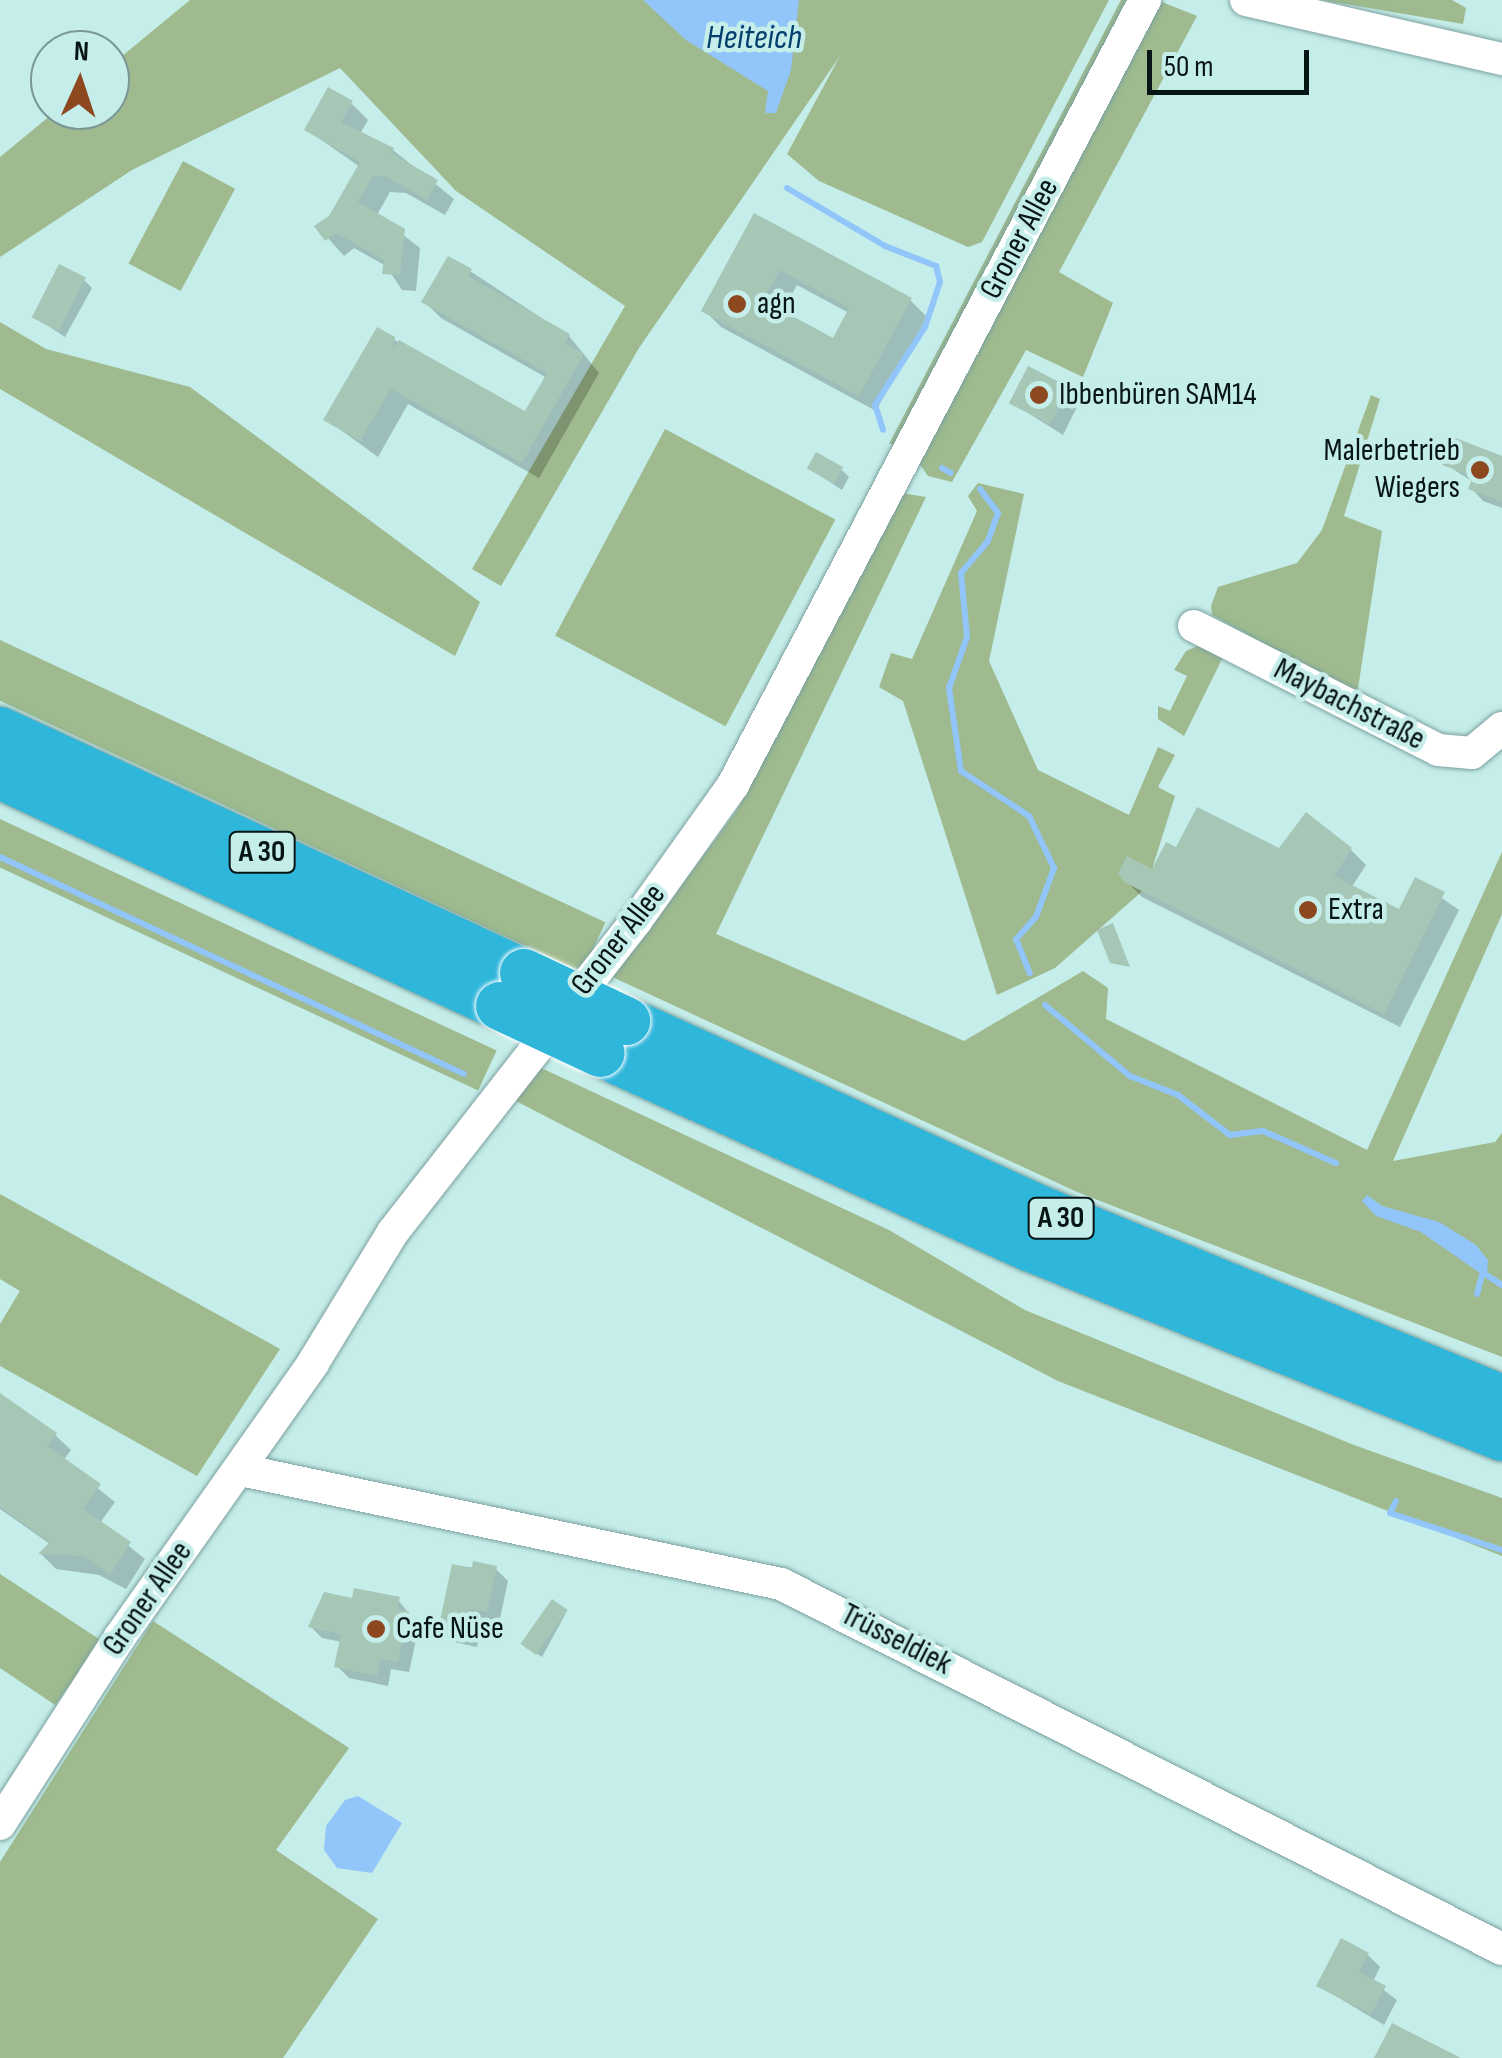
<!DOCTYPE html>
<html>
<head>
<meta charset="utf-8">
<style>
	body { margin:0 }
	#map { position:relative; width:1502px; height:2058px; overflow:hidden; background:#c5edea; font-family:"Sofia Sans Condensed",sans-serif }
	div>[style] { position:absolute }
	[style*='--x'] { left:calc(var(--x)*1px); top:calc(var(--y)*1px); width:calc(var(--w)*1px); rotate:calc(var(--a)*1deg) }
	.green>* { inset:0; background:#9eba8e; transform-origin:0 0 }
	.water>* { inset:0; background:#92c5fa }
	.shadow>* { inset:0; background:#0003 }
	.stream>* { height:6px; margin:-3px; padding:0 3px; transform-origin:3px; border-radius:3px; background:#92c5fa }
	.building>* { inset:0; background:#a6c6b6; transform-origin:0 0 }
	.roads { filter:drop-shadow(0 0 2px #7ca19f) drop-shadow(0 0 2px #7ca19f) }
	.minor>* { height:32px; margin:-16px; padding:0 16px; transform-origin:16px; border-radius:16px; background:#fff }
	.highway>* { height:48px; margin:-24px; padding:0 24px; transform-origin:24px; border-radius:24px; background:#2eb6db }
	.bridges { filter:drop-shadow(0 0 2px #fff) drop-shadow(0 0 2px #fff) }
	.highway-bridge>* { height:48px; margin:-24px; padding:0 24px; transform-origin:24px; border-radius:24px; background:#2eb6db }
	.dots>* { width:28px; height:28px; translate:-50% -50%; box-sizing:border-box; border:5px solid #c5edea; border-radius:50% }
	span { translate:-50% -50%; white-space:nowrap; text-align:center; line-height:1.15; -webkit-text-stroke:9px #c5edea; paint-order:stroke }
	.shield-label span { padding:2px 8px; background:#c5edea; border:2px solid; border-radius:8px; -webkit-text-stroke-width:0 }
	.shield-label { font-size:30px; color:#071515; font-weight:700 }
	.street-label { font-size:32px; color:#071515 }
	.poi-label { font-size:32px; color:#071515 }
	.left { translate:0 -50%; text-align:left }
	.right { translate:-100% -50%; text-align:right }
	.water-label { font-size:35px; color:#053f6e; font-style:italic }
	.north { position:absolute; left:30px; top:30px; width:100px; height:100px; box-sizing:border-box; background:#c5edea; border:2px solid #799795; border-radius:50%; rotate:3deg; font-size:28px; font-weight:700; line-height:40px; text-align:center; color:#071515 }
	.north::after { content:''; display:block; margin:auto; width:35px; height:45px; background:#8d481f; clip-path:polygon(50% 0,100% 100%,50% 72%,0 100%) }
	.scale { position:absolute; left:1147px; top:50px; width:162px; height:45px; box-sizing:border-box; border:5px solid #071515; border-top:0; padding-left:12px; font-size:30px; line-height:35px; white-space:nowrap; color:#071515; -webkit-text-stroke:8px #c5edea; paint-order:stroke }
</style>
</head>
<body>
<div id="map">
	<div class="green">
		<i style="clip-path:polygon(190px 0,1109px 0,982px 242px,968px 247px,819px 181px,787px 154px,840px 56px,639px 348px,501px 586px,472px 569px,625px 306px,456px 191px,340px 68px,132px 170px,0 257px,0 157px,57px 110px,110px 110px,110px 66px)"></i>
		<i style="clip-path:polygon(1121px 0,1137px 0,897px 445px,889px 444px)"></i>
		<i style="clip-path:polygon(1322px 0,1452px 0,1466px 8px,1463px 24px)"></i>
		<i style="clip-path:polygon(1162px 2px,1197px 16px,1059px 272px,1113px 303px,1083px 377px,1026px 350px,952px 482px,928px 476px,919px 463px)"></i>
		<i style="left:183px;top:161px;width:59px;height:116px;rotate:28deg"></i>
		<i style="clip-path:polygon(0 322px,46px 349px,190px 387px,480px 602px,455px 656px,0 389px)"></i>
		<i style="clip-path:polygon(1371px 395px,1380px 399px,1344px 516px,1382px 531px,1357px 695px,1212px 615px,1211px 606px,1218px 587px,1297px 563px,1322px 530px)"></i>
		<i style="left:665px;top:429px;width:193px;height:234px;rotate:28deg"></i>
		<i style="clip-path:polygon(978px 483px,1024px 494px,989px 661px,1038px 770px,1129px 815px,1158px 747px,1175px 755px,1158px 787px,1175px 796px,1153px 866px,1164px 872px,1055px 968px,997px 995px,903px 701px,879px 687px,891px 653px,912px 659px,977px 511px,968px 496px)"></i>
		<i style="clip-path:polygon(901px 493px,926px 497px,716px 934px,964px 1041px,1083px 971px,1108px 988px,1106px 1019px,1367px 1150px,1502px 852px,1502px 914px,1393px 1161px,1495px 1142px,1502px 1133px,1502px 1357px,1077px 1192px,608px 975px,638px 945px,737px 810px)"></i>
		<i style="left:0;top:640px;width:668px;height:55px;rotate:25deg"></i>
		<i style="clip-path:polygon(1200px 645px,1224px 655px,1184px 736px,1158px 719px,1158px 706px,1170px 711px,1187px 676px,1174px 670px,1186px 651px)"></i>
		<i style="left:0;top:819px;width:548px;height:44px;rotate:25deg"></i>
		<i style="clip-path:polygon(537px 1066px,889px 1230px,1025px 1310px,1354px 1445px,1502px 1498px,1502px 1556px,1058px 1381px,514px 1100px)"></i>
		<i style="clip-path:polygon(0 1194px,280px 1349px,197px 1476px,0 1366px,0 1324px,20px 1291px,0 1279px)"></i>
		<i style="clip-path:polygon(0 1574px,102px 1641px,55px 1705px,0 1668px)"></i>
		<i style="clip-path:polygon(153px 1621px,349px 1748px,276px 1850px,378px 1919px,283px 2058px,0 2058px,0 1862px)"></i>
	</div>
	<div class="water">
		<i style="clip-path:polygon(643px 0,799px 0,791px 70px,776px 113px,765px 113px,768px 91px,686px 40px)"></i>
		<i style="clip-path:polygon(1367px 1195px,1382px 1206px,1439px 1222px,1476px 1245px,1488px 1260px,1487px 1278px,1421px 1232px,1376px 1216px,1362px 1201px)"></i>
		<i style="clip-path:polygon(358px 1796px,402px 1823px,372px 1873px,337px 1868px,324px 1850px,326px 1826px,345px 1800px)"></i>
	</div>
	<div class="shadow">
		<i style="clip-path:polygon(329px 90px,353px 105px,332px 132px,353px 105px,368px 120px,360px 134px,393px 150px,454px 199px,445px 215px,406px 193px,390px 192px,377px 215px,420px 248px,416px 291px,402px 290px,386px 266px,354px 248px,344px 256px,318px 227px,331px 218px,360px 167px,307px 130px)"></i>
		<i style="clip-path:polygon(evenodd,755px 216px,910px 300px,927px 317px,876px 411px,721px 327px,704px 310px,755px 216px,797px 285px,849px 313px,834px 341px,782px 313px,797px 285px)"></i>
		<i style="clip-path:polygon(470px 271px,569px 336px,599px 373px,539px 478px,408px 404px,378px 457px,327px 420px,393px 339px,526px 415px,547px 378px,441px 318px,424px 301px)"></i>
		<i style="clip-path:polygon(84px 280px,92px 288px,65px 337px,33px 316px)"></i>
		<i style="clip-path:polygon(1067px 389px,1080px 401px,1063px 435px,1012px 403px)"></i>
		<i style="clip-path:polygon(1502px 458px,1502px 508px,1483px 501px,1471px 488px,1473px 482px,1445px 464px)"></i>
		<i style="clip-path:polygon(810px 469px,841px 469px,849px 477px,842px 490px)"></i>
		<i style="clip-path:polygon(1350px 849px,1366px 865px,1351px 888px,1401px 912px,1417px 881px,1459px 910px,1400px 1027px,1142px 897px,1126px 881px,1153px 872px,1177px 850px)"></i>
		<i style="clip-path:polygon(0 1396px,55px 1435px,71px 1450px,63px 1461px,115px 1502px,100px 1523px,145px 1559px,126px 1589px,99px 1575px,56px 1569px,41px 1554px,50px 1544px,0 1509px)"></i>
		<i style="clip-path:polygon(454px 1566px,496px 1569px,508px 1581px,499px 1623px,483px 1620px,477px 1647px,454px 1642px,441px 1629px)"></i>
		<i style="clip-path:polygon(398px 1600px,419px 1626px,409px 1672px,391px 1669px,388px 1686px,349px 1678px,337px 1666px,342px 1642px,322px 1638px,311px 1627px,354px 1601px)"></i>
		<i style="clip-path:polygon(567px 1611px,542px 1657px,528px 1648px)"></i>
		<i style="clip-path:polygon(1368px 1955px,1380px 1967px,1373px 1982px,1397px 2000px,1384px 2025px,1319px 1986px)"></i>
	</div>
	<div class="stream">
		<i style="--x:787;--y:188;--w:114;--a:30.6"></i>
		<i style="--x:885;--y:246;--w:55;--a:21.4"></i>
		<i style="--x:936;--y:266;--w:16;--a:76"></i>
		<i style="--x:940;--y:282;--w:47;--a:108.4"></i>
		<i style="--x:925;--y:327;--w:93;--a:122.7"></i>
		<i style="--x:875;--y:405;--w:26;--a:72"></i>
		<i style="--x:942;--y:468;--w:10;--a:29"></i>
		<i style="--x:980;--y:489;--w:30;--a:53"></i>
		<i style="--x:998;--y:513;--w:30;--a:110"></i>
		<i style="--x:988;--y:541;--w:42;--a:130.2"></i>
		<i style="--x:961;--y:573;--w:64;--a:84.6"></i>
		<i style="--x:967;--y:637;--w:54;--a:109.4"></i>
		<i style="--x:949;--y:688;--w:84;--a:81.8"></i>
		<i style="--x:961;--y:771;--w:82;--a:33.5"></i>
		<i style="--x:1029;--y:816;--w:58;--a:64.3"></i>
		<i style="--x:1054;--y:868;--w:52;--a:110.2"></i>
		<i style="--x:1036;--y:917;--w:30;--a:132"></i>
		<i style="--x:1016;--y:939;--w:37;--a:68"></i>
		<i style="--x:0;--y:857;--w:512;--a:25.06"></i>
		<i style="--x:1045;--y:1005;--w:111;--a:39.9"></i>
		<i style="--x:1130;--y:1076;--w:52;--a:21.6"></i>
		<i style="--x:1178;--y:1095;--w:66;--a:37.6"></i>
		<i style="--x:1230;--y:1135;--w:33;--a:-7"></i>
		<i style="--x:1263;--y:1131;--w:80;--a:23.7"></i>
		<i style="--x:1485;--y:1274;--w:20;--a:33"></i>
		<i style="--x:1477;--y:1294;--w:27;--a:-75"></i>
		<i style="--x:1396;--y:1501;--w:13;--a:117"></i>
		<i style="--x:1390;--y:1513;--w:118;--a:18.3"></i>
	</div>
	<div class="building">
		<i style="clip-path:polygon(328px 87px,353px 101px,341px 122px,394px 148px,391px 153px,438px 180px,427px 200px,387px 177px,373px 176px,358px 202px,405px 229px,400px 275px,382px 274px,384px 260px,336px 233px,325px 241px,314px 226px,329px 216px,360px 162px,304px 130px)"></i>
		<i style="clip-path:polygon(evenodd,754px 213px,912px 298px,859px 396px,701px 311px,754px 213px,780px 270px,849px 308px,833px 338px,763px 300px,780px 270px)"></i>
		<i style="clip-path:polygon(448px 256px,472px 269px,468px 276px,570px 334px,565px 343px,584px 354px,522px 463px,391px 389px,360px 441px,323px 420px,377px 327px,395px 337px,393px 350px,399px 340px,525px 411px,547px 373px,421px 302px)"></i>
		<i style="left:59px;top:264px;width:30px;height:60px;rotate:27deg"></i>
		<i style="left:1028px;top:366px;width:46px;height:42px;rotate:27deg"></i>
		<i style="clip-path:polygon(1453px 437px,1502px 456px,1502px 502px,1468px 489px,1473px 476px,1442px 465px)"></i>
		<i style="left:816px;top:452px;width:31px;height:19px;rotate:29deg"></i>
		<i style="clip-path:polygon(1197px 807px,1279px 848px,1306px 812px,1352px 848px,1334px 876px,1399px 909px,1415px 877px,1445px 892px,1384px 1014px,1124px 882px,1118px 873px,1127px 856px,1152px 869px,1166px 842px,1176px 847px)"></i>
		<i style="clip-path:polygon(1113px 923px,1130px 967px,1110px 963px,1097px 930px)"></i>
		<i style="clip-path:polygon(0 1393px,57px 1433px,47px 1446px,101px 1484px,83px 1509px,131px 1542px,110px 1575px,84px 1556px,38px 1554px,50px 1542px,0 1507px)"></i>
		<i style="clip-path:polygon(473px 1561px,497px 1566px,487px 1612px,471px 1609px,465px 1636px,438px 1630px,452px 1564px,472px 1568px)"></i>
		<i style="clip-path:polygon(354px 1588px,400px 1597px,397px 1609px,409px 1612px,398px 1662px,380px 1659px,377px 1676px,334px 1667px,341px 1634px,308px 1627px,324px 1592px,352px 1598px)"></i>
		<i style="left:552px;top:1599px;width:19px;height:55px;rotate:35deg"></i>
		<i style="clip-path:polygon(1341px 1938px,1369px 1953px,1359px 1972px,1386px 1986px,1371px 2014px,1316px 1986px)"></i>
		<i style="clip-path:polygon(1392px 2023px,1461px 2058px,1374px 2058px)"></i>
	</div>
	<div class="roads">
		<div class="minor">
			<i style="--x:1246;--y:0;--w:263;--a:13"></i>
			<i style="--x:1194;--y:626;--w:274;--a:26.9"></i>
			<i style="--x:1438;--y:750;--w:34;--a:5"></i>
			<i style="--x:1472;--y:753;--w:39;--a:-40"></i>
			<i style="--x:241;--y:1470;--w:552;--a:11.92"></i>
			<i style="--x:781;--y:1584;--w:808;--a:26.85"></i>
			<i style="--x:0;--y:1824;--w:222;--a:-57.3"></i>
			<i style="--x:120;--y:1637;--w:335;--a:-54.8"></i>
			<i style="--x:313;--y:1363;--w:153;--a:-58.6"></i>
			<i style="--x:393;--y:1232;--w:395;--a:-52"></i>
			<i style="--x:636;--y:921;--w:167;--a:-54.5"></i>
			<i style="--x:733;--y:785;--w:887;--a:-62.31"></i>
		</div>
		<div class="highway">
			<i style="--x:0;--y:731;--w:577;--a:24.79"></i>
			<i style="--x:0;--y:775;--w:551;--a:24.8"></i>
			<i style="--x:626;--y:1021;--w:456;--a:24.5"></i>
			<i style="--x:1041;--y:1210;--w:498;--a:22.3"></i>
			<i style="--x:601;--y:1053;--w:470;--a:24.4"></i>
			<i style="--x:1029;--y:1247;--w:510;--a:21.88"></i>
		</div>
	</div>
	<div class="bridges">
		<div class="highway-bridge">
			<i style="--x:524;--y:973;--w:113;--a:25.2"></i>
			<i style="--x:500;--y:1006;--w:111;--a:25"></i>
		</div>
	</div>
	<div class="dots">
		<i style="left:737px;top:304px;background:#8d481f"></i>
		<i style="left:1039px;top:395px;background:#8d481f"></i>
		<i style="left:1480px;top:470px;background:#8d481f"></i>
		<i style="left:1308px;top:910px;background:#8d481f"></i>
		<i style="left:376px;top:1629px;background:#8d481f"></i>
	</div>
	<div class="shield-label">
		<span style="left:262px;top:852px">A 30</span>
		<span style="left:1061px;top:1218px">A 30</span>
	</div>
	<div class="street-label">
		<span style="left:1020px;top:239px;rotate:-62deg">Groner Allee</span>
		<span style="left:1349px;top:705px;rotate:27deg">Maybachstraße</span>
		<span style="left:619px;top:940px;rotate:-52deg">Groner Allee</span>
		<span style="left:148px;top:1599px;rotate:-55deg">Groner Allee</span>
		<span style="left:896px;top:1640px;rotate:27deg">Trüsseldiek</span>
	</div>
	<div class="poi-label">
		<span class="left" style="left:757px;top:304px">agn</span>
		<span class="left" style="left:1059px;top:395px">Ibbenbüren SAM14</span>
		<span class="right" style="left:1460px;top:470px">Malerbetrieb<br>Wiegers</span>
		<span class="left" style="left:1328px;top:910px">Extra</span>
		<span class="left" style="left:396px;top:1629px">Cafe Nüse</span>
	</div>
	<div class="water-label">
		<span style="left:754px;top:38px">Heiteich</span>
	</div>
	<div class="north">N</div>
	<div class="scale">50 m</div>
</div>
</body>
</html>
